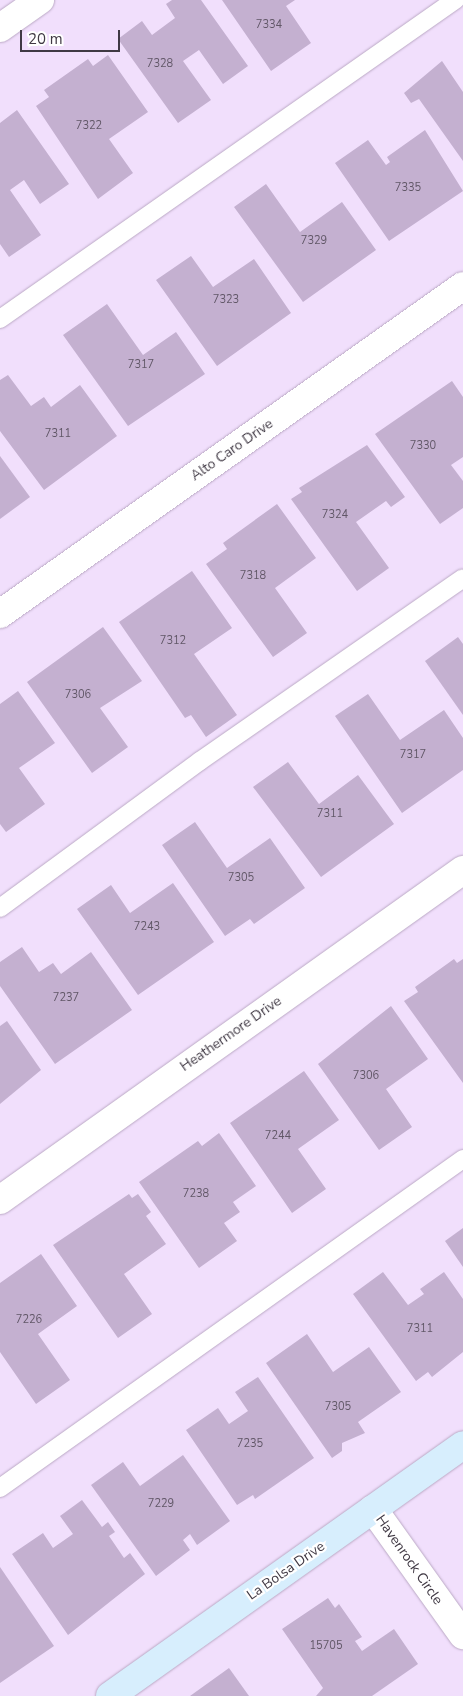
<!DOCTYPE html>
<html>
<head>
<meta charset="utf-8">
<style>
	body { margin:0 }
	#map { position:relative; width:463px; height:1696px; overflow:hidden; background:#f1dffc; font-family:"Nunito Sans",sans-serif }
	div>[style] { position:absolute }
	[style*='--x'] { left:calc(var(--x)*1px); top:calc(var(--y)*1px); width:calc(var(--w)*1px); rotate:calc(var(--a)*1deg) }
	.building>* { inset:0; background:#c4b0d0 }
	.roads { filter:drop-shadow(0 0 1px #bba9c5) drop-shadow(0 0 1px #bba9c5) }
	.lane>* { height:18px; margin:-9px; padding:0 9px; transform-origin:9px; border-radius:9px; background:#fff }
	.street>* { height:28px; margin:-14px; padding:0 14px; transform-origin:14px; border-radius:14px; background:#fff }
	.secondary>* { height:28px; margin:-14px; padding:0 14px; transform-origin:14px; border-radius:14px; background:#d7eefd }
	span { translate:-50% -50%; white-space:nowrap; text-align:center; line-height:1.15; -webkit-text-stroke:4.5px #fff; paint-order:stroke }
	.number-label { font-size:11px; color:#615767 }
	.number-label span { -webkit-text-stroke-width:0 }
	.street-label { font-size:14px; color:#403944 }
	.scale { position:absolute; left:20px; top:30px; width:100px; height:22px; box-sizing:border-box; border:2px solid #403944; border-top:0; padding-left:6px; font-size:15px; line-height:18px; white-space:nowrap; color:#403944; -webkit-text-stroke:4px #fff; paint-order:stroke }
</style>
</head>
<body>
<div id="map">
	<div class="building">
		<i style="clip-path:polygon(172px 0,201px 0,248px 66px,223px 84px,199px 50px,183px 61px,211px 100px,178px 123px,118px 39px,142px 21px,152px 35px,175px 18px,166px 4px)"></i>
		<i style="clip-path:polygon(222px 0,295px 0,286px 6px,311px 43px,271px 71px)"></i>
		<i style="clip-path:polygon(108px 55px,148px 112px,109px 139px,133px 173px,98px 199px,36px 106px,49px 97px,44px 90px,88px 59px,93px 66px)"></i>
		<i style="clip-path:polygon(442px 61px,463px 92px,463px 161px,419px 99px,411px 103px,404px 93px)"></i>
		<i style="clip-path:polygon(17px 110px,69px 184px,40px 204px,24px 180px,10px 190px,41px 235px,9px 257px,0 244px,0 123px)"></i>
		<i style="clip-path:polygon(425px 130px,463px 191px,389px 241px,335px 163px,368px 140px,386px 165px,390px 162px,387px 157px)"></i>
		<i style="clip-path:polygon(266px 184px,300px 232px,342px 202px,376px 250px,303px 302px,234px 207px)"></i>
		<i style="clip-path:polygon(191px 256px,213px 287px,254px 259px,291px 313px,217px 366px,156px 280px)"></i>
		<i style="clip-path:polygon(107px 304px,143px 355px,176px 332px,205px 374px,128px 426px,63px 335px)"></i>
		<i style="clip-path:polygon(8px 375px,31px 406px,44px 397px,51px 407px,80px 385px,117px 436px,44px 490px,0 431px,0 380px)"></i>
		<i style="clip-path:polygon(452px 381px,463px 397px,463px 457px,451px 465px,463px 481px,463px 508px,440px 524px,375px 434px)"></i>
		<i style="clip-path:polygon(367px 445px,405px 497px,391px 507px,386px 501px,356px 522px,389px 568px,357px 591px,291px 499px,302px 492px,299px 488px)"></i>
		<i style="clip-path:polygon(0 456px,30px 497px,0 519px)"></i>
		<i style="clip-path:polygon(277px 504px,316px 558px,275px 588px,307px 633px,273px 657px,206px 564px,227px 549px,223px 543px)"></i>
		<i style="clip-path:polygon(192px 571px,232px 628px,194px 654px,237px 715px,206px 737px,191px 715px,185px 718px,119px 622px)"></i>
		<i style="clip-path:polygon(103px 627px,142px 681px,100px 708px,128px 747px,92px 773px,27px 682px)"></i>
		<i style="clip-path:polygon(458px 637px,463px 644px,463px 715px,425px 661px)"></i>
		<i style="clip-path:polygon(18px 691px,55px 743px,19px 768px,45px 804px,6px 832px,0 824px,0 704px)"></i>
		<i style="clip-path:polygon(368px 694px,400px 740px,444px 710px,463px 738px,463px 770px,402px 813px,335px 716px)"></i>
		<i style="clip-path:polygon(288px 762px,319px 804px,358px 775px,394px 824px,321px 877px,253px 787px)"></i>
		<i style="clip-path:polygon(195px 822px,227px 868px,270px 838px,305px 888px,254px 924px,250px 919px,225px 936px,162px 845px)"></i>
		<i style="clip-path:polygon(173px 883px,214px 942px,138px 995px,77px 909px,111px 885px,130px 913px)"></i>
		<i style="clip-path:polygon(22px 947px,39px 972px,53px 963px,61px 974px,91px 952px,132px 1010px,55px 1064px,0 986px,0 962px)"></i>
		<i style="clip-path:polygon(454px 959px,457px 963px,463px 959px,463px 1083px,404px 1001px,418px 992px,415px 987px)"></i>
		<i style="clip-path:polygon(391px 1006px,428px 1059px,386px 1089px,412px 1127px,379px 1150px,318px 1064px)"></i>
		<i style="clip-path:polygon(7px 1021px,41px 1070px,0 1104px,0 1026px)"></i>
		<i style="clip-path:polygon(304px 1071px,339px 1120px,298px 1149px,326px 1189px,292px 1213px,230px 1123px)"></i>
		<i style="clip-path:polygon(219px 1133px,256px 1186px,233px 1202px,240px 1212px,224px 1223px,237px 1241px,199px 1268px,139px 1182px,198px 1141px,202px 1146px)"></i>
		<i style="clip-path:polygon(129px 1194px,132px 1198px,138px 1194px,151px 1212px,146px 1216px,166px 1244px,124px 1274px,152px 1314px,118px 1338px,53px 1245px)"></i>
		<i style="clip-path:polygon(463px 1228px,463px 1267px,445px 1241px)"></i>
		<i style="clip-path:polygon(41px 1254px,77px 1306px,38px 1334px,70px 1380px,36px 1404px,0 1352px,0 1283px)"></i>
		<i style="clip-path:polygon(383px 1272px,408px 1305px,424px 1294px,420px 1289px,444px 1272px,463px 1299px,463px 1352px,432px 1377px,428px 1372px,416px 1381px,353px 1294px)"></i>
		<i style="clip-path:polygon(307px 1334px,333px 1372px,369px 1347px,401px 1392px,358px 1422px,365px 1433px,342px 1443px,342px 1451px,332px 1458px,266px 1363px)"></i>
		<i style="clip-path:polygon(258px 1377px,314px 1458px,255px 1499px,253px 1495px,237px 1505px,186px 1430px,218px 1408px,229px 1424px,248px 1411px,235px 1392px)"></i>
		<i style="clip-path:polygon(183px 1455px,230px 1521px,197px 1545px,190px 1534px,183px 1540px,190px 1550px,156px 1576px,91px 1485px,123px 1462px,140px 1486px)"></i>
		<i style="clip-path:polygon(82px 1500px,102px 1527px,108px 1522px,115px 1532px,109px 1536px,124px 1558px,130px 1553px,145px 1574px,68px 1635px,12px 1554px,43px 1533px,53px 1548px,73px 1534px,60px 1516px)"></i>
		<i style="clip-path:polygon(0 1567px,54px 1646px,0 1683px)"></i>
		<i style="clip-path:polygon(328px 1598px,335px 1608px,339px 1604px,362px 1637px,355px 1641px,362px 1651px,394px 1629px,418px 1664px,372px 1696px,316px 1696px,323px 1688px,282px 1629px)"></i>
		<i style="clip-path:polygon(229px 1668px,249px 1696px,190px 1696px)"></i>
	</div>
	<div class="roads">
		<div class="lane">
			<i style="--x:0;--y:319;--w:556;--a:-35.03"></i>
			<i style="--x:0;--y:908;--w:248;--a:-36.3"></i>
			<i style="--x:200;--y:761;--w:320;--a:-34.8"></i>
			<i style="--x:0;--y:1488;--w:568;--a:-35.4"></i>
		</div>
		<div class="street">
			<i style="--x:0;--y:28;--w:49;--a:-35"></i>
			<i style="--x:0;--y:614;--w:567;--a:-35.31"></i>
			<i style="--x:0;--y:1200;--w:569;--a:-35.48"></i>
			<i style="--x:373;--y:1509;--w:155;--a:54.5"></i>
		</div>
		<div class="secondary">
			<i style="--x:110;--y:1696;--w:433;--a:-35.4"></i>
		</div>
	</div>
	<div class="number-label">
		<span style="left:269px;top:25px">7334</span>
		<span style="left:160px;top:64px">7328</span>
		<span style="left:89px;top:126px">7322</span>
		<span style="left:408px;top:188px">7335</span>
		<span style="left:314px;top:241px">7329</span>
		<span style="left:226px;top:300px">7323</span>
		<span style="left:141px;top:365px">7317</span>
		<span style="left:58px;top:434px">7311</span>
		<span style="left:423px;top:446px">7330</span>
		<span style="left:335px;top:515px">7324</span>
		<span style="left:253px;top:576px">7318</span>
		<span style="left:173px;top:641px">7312</span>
		<span style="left:78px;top:695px">7306</span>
		<span style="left:413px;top:755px">7317</span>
		<span style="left:330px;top:814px">7311</span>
		<span style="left:241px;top:878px">7305</span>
		<span style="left:147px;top:927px">7243</span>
		<span style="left:66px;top:998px">7237</span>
		<span style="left:366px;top:1076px">7306</span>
		<span style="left:278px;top:1136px">7244</span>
		<span style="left:196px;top:1194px">7238</span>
		<span style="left:29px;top:1320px">7226</span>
		<span style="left:420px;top:1329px">7311</span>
		<span style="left:338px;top:1407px">7305</span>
		<span style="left:250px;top:1444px">7235</span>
		<span style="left:161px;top:1504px">7229</span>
		<span style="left:326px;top:1646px">15705</span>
	</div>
	<div class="street-label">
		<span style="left:232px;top:450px;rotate:-35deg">Alto Caro Drive</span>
		<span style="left:231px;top:1034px;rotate:-35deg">Heathermore Drive</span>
		<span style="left:409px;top:1560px;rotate:55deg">Havenrock Circle</span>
		<span style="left:286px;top:1571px;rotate:-35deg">La Bolsa Drive</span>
	</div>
	<div class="scale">20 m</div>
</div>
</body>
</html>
